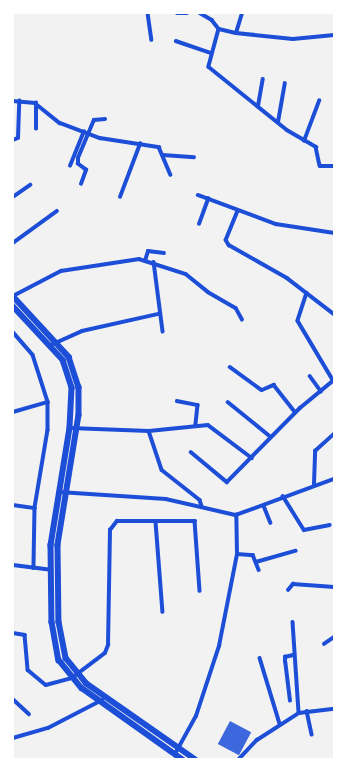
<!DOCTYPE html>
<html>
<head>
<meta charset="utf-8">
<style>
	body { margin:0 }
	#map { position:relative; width:347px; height:772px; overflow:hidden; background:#f2f2f2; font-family:"Exo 2",sans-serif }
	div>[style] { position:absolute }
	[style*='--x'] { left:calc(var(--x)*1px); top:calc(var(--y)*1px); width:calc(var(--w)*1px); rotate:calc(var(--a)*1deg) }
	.building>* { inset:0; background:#3d67dc; transform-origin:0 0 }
	.minor>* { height:3.5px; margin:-1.75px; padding:0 1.75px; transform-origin:1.75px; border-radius:1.75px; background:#1d4ed8 }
	.trunk>* { height:5.5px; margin:-2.75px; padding:0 2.75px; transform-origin:2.75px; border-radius:2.75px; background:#1d4ed8 }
	span { translate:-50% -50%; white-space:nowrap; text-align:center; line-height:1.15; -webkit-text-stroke:4px #fff; paint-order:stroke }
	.frame { position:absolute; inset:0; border:14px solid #fff; pointer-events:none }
</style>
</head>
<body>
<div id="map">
	<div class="building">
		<i style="left:230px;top:721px;width:24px;height:26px;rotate:28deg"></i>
	</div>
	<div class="minor">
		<i style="--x:148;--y:13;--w:27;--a:82"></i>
		<i style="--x:177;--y:13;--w:10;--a:0"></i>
		<i style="--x:200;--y:13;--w:14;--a:30"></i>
		<i style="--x:212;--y:20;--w:11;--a:52"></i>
		<i style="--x:219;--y:29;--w:17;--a:13"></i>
		<i style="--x:236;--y:33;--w:57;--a:6"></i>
		<i style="--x:293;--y:39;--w:41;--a:-5.6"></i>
		<i style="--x:219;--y:29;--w:39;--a:105"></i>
		<i style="--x:209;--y:67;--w:100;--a:38.9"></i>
		<i style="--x:287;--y:130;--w:34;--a:30"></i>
		<i style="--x:316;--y:147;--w:19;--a:78"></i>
		<i style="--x:320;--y:166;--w:14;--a:0"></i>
		<i style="--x:236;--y:33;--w:21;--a:-73"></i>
		<i style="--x:176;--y:41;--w:37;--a:19"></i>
		<i style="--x:13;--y:101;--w:22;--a:5"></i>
		<i style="--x:35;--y:103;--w:32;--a:39"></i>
		<i style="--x:60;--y:123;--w:43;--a:20.6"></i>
		<i style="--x:100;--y:138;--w:60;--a:8.7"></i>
		<i style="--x:159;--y:147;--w:30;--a:67"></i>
		<i style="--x:258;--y:106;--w:27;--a:-80"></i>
		<i style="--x:278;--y:122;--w:39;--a:-80"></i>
		<i style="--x:36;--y:129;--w:26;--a:-90"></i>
		<i style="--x:13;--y:140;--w:5;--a:-22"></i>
		<i style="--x:18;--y:138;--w:37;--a:-88"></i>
		<i style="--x:304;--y:141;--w:43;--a:-69.4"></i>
		<i style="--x:163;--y:155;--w:31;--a:4"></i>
		<i style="--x:70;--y:166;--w:37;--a:-68"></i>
		<i style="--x:81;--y:184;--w:15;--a:-70"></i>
		<i style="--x:86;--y:170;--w:10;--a:-143"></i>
		<i style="--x:78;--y:164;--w:6;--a:-90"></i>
		<i style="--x:78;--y:158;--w:41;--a:-67.2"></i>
		<i style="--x:94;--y:120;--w:11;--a:-5"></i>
		<i style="--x:198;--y:195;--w:83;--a:20.4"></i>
		<i style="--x:276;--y:224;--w:59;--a:8.8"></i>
		<i style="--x:13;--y:197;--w:21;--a:-35"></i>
		<i style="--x:120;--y:197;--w:57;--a:-69.3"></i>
		<i style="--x:238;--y:211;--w:31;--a:112"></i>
		<i style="--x:226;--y:240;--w:6;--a:59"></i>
		<i style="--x:229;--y:245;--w:67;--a:29.6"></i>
		<i style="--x:287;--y:278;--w:59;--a:37.5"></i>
		<i style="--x:199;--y:224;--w:27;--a:-70"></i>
		<i style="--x:13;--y:243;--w:54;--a:-36"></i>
		<i style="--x:145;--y:261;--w:10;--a:-73"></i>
		<i style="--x:148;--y:251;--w:16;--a:7"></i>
		<i style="--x:154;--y:262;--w:70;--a:82.6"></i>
		<i style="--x:307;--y:293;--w:29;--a:108"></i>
		<i style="--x:298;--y:321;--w:69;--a:59.3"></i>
		<i style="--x:13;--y:296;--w:54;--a:-27.5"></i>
		<i style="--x:61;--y:271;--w:79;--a:-8.7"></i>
		<i style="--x:139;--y:259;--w:49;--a:17.7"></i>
		<i style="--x:186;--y:274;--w:28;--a:39"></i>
		<i style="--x:208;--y:292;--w:32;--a:30"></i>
		<i style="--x:236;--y:308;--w:13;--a:61"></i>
		<i style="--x:13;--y:332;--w:30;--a:49"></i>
		<i style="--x:33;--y:355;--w:49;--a:72.3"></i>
		<i style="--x:48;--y:402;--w:28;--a:90"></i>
		<i style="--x:48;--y:430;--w:79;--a:99.5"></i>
		<i style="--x:35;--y:508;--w:60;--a:91"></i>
		<i style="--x:51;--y:345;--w:34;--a:-24"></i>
		<i style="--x:82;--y:331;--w:78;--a:-12.6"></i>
		<i style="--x:230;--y:367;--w:39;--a:36"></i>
		<i style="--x:262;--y:390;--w:13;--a:-23"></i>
		<i style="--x:274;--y:385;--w:34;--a:52"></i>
		<i style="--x:310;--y:376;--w:19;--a:54"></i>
		<i style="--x:177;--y:401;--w:21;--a:11"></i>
		<i style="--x:198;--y:405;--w:20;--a:96"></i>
		<i style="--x:228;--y:402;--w:55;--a:39.1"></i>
		<i style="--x:13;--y:412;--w:36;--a:-16"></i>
		<i style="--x:70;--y:428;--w:79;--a:2.2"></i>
		<i style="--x:149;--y:431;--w:59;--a:-5.8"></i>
		<i style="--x:208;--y:425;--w:55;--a:36.9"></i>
		<i style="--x:149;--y:431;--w:41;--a:71.6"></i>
		<i style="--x:162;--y:470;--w:48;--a:38.3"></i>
		<i style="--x:200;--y:500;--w:6;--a:72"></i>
		<i style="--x:191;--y:452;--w:47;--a:39.8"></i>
		<i style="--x:227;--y:482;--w:104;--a:-45.4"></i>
		<i style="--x:300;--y:408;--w:44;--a:-39.5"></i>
		<i style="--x:314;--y:484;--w:33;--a:-88"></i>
		<i style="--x:315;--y:451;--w:25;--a:-42"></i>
		<i style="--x:59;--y:492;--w:107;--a:3.7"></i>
		<i style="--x:166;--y:499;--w:72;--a:12.9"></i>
		<i style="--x:236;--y:515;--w:104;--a:-20.2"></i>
		<i style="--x:283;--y:496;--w:40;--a:58"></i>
		<i style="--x:304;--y:530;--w:26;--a:-11"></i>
		<i style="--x:13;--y:505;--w:22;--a:8"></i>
		<i style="--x:264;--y:506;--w:18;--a:68"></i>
		<i style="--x:156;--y:522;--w:90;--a:85.6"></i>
		<i style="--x:237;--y:554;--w:16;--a:4"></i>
		<i style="--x:253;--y:555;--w:16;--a:68"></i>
		<i style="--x:256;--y:562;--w:41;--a:-15.8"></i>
		<i style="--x:13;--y:565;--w:38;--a:7"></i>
		<i style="--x:288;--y:590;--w:8;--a:-50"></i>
		<i style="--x:293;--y:584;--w:41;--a:4.2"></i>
		<i style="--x:293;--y:622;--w:91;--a:86.2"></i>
		<i style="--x:13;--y:633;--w:12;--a:9"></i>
		<i style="--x:25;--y:635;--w:35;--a:85"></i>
		<i style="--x:28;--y:670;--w:23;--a:40"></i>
		<i style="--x:46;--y:685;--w:27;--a:-15"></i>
		<i style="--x:72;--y:678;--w:41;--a:-37.1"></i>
		<i style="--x:105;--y:653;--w:9;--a:-69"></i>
		<i style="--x:108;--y:645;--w:115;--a:-89"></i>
		<i style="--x:110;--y:530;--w:11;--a:-52"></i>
		<i style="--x:117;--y:521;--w:78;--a:0"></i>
		<i style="--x:195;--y:521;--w:70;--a:85.9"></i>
		<i style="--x:324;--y:644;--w:12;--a:-35"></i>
		<i style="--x:260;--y:658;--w:69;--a:73.1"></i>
		<i style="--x:13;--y:699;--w:22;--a:43"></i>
		<i style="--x:290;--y:701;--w:39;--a:-97"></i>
		<i style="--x:285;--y:662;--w:5;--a:-90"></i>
		<i style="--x:285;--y:657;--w:8;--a:-14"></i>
		<i style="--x:307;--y:711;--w:24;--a:78"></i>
		<i style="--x:13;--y:738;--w:36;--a:-16"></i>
		<i style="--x:48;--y:728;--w:61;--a:-27.4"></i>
		<i style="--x:175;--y:754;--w:43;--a:-61.1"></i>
		<i style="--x:196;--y:716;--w:74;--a:-71.8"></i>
		<i style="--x:219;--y:646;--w:94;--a:-78.9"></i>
		<i style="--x:237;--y:554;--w:39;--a:-91"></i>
		<i style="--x:239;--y:759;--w:26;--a:-47"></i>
		<i style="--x:257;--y:740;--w:50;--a:-32.7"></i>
		<i style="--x:299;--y:713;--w:35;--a:-7"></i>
	</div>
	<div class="trunk">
		<i style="--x:13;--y:296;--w:83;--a:47.4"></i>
		<i style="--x:69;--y:357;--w:32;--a:72"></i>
		<i style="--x:79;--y:387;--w:28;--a:90"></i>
		<i style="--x:79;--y:415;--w:132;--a:99.2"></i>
		<i style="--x:58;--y:545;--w:77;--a:89.3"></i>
		<i style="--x:59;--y:622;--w:37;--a:79"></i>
		<i style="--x:66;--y:658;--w:32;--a:51"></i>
		<i style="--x:86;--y:683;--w:133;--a:34.9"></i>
		<i style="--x:13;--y:306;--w:74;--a:47.2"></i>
		<i style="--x:63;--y:360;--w:29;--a:72"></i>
		<i style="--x:72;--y:388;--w:40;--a:92.9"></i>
		<i style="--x:70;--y:428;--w:119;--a:99.2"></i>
		<i style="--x:51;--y:545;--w:77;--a:89.3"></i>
		<i style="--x:52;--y:622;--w:39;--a:80"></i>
		<i style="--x:59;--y:660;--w:36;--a:51"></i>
		<i style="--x:82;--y:688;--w:123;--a:35.4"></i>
	</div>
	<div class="frame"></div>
</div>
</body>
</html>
